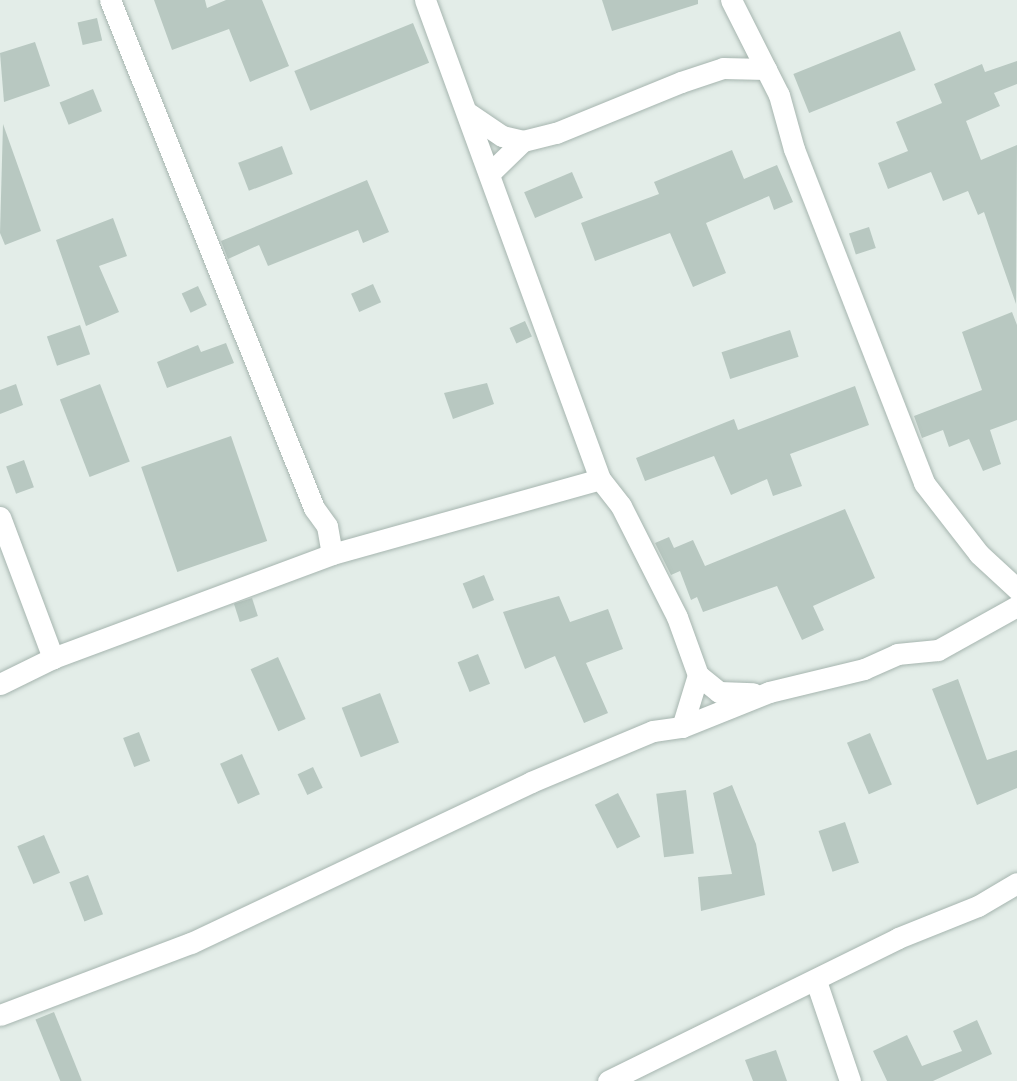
<!DOCTYPE html>
<html>
<head>
<meta charset="utf-8">
<style>
	body { margin:0 }
	#map { position:relative; width:1017px; height:1081px; overflow:hidden; background:#e3ede8; font-family:Figtree,sans-serif }
	div>[style] { position:absolute }
	[style*='--x'] { left:calc(var(--x)*1px); top:calc(var(--y)*1px); width:calc(var(--w)*1px); rotate:calc(var(--a)*1deg) }
	.building>* { inset:0; background:#b8c8c1; transform-origin:0 0 }
	.roads { filter:drop-shadow(0 0 2px #a6b5af) drop-shadow(0 0 2px #a6b5af) }
	.minor>* { height:21px; margin:-10.5px; padding:0 10.5px; transform-origin:10.5px; border-radius:10.5px; background:#fff }
	span { translate:-50% -50%; white-space:nowrap; text-align:center; line-height:1.15; -webkit-text-stroke:5px #f4f9f6; paint-order:stroke }
</style>
</head>
<body>
<div id="map">
	<div class="building">
		<i style="clip-path:polygon(154px 0,205px 0,207px 8px,226px 0,262px 0,289px 66px,250px 82px,229px 29px,172px 50px)"></i>
		<i style="clip-path:polygon(602px 0,698px 0,698px 4px,612px 31px)"></i>
		<i style="left:97px;top:18px;width:23px;height:20px;rotate:77deg"></i>
		<i style="left:413px;top:23px;width:43px;height:128px;rotate:68deg"></i>
		<i style="left:900px;top:31px;width:42px;height:115px;rotate:68deg"></i>
		<i style="clip-path:polygon(35px 42px,50px 86px,4px 102px,0 53px)"></i>
		<i style="clip-path:polygon(1017px 61px,1017px 84px,994px 93px,1000px 106px,966px 121px,981px 160px,1017px 145px,1016px 304px,984px 212px,978px 215px,968px 191px,943px 201px,931px 172px,888px 189px,878px 163px,908px 151px,896px 122px,942px 103px,934px 84px,982px 64px,985px 72px)"></i>
		<i style="left:93px;top:89px;width:24px;height:36px;rotate:68deg"></i>
		<i style="clip-path:polygon(3px 124px,41px 231px,5px 245px,0 233px)"></i>
		<i style="left:282px;top:146px;width:30px;height:47px;rotate:69deg"></i>
		<i style="clip-path:polygon(732px 150px,744px 179px,777px 165px,793px 202px,774px 210px,769px 196px,706px 223px,726px 273px,693px 287px,670px 233px,595px 261px,581px 223px,659px 194px,654px 182px)"></i>
		<i style="left:572px;top:172px;width:28px;height:52px;rotate:67deg"></i>
		<i style="clip-path:polygon(367px 180px,389px 232px,363px 243px,358px 230px,268px 266px,259px 245px,228px 259px,221px 241px)"></i>
		<i style="clip-path:polygon(113px 218px,127px 256px,99px 266px,119px 312px,86px 326px,56px 240px)"></i>
		<i style="left:869px;top:227px;width:22px;height:21px;rotate:72deg"></i>
		<i style="left:373px;top:284px;width:20px;height:24px;rotate:66deg"></i>
		<i style="left:198px;top:286px;width:21px;height:18px;rotate:65deg"></i>
		<i style="clip-path:polygon(1012px 312px,1017px 325px,1017px 420px,990px 430px,1001px 464px,983px 471px,969px 439px,949px 447px,943px 430px,922px 438px,914px 416px,982px 390px,962px 332px)"></i>
		<i style="left:525px;top:321px;width:17px;height:17px;rotate:66deg"></i>
		<i style="left:80px;top:325px;width:31px;height:35px;rotate:71deg"></i>
		<i style="left:790px;top:330px;width:28px;height:72px;rotate:72deg"></i>
		<i style="clip-path:polygon(226px 343px,234px 363px,167px 388px,157px 362px,198px 345px,201px 352px)"></i>
		<i style="clip-path:polygon(487px 383px,494px 404px,453px 419px,444px 393px)"></i>
		<i style="clip-path:polygon(16px 384px,23px 405px,0 414px,0 390px)"></i>
		<i style="left:100px;top:384px;width:83px;height:43px;rotate:69deg"></i>
		<i style="clip-path:polygon(855px 386px,869px 425px,790px 454px,802px 486px,773px 496px,767px 479px,731px 495px,714px 456px,645px 481px,636px 458px,734px 419px,738px 430px)"></i>
		<i style="left:231px;top:436px;width:111px;height:95px;rotate:71deg"></i>
		<i style="left:24px;top:460px;width:29px;height:19px;rotate:70deg"></i>
		<i style="clip-path:polygon(845px 509px,875px 578px,813px 606px,824px 630px,802px 640px,777px 586px,703px 612px,697px 597px,691px 600px,680px 571px,671px 575px,655px 543px,669px 537px,674px 548px,693px 540px,705px 566px)"></i>
		<i style="left:484px;top:575px;width:27px;height:23px;rotate:68deg"></i>
		<i style="clip-path:polygon(559px 596px,570px 622px,608px 609px,623px 649px,586px 663px,608px 713px,584px 723px,555px 656px,525px 669px,503px 612px)"></i>
		<i style="left:252px;top:598px;width:19px;height:19px;rotate:72deg"></i>
		<i style="left:478px;top:654px;width:32px;height:22px;rotate:68deg"></i>
		<i style="left:278px;top:657px;width:68px;height:30px;rotate:66deg"></i>
		<i style="clip-path:polygon(958px 679px,987px 760px,1017px 750px,1017px 788px,977px 805px,932px 689px)"></i>
		<i style="left:380px;top:693px;width:53px;height:41px;rotate:69deg"></i>
		<i style="left:139px;top:732px;width:31px;height:17px;rotate:69deg"></i>
		<i style="left:870px;top:733px;width:56px;height:25px;rotate:67deg"></i>
		<i style="left:242px;top:754px;width:44px;height:24px;rotate:66deg"></i>
		<i style="left:313px;top:767px;width:23px;height:17px;rotate:65deg"></i>
		<i style="clip-path:polygon(732px 785px,756px 844px,765px 895px,701px 911px,698px 877px,732px 874px,713px 793px)"></i>
		<i style="left:686px;top:790px;width:64px;height:30px;rotate:83deg"></i>
		<i style="left:618px;top:793px;width:49px;height:26px;rotate:63deg"></i>
		<i style="left:845px;top:822px;width:43px;height:28px;rotate:71deg"></i>
		<i style="left:44px;top:835px;width:41px;height:29px;rotate:67deg"></i>
		<i style="left:88px;top:875px;width:42px;height:20px;rotate:69deg"></i>
		<i style="left:54px;top:1012px;width:74px;height:20px;rotate:68deg"></i>
		<i style="clip-path:polygon(977px 1020px,992px 1054px,933px 1081px,887px 1081px,873px 1051px,907px 1035px,922px 1066px,962px 1051px,953px 1031px)"></i>
		<i style="clip-path:polygon(776px 1050px,787px 1081px,753px 1081px,745px 1060px)"></i>
	</div>
	<div class="roads">
		<div class="minor">
			<i style="--x:110;--y:0;--w:547;--a:68.12"></i>
			<i style="--x:314;--y:508;--w:22;--a:54"></i>
			<i style="--x:327;--y:526;--w:28;--a:80"></i>
			<i style="--x:425;--y:0;--w:510;--a:69.93"></i>
			<i style="--x:600;--y:479;--w:34;--a:52"></i>
			<i style="--x:621;--y:506;--w:124;--a:63.2"></i>
			<i style="--x:677;--y:617;--w:62;--a:70.1"></i>
			<i style="--x:698;--y:675;--w:27;--a:39"></i>
			<i style="--x:719;--y:692;--w:34;--a:2"></i>
			<i style="--x:731;--y:0;--w:106;--a:63.2"></i>
			<i style="--x:779;--y:95;--w:56;--a:74.5"></i>
			<i style="--x:794;--y:149;--w:358;--a:68.7"></i>
			<i style="--x:924;--y:483;--w:90;--a:52.2"></i>
			<i style="--x:979;--y:554;--w:52;--a:42.6"></i>
			<i style="--x:468;--y:113;--w:41;--a:34.1"></i>
			<i style="--x:502;--y:136;--w:22;--a:13"></i>
			<i style="--x:492;--y:171;--w:43;--a:-44.1"></i>
			<i style="--x:523;--y:141;--w:34;--a:-14"></i>
			<i style="--x:556;--y:133;--w:135;--a:-22.2"></i>
			<i style="--x:681;--y:82;--w:44;--a:-18.4"></i>
			<i style="--x:723;--y:68;--w:43;--a:1.3"></i>
			<i style="--x:0;--y:517;--w:151;--a:69.4"></i>
			<i style="--x:0;--y:684;--w:59;--a:-26.1"></i>
			<i style="--x:53;--y:658;--w:298;--a:-20.4"></i>
			<i style="--x:332;--y:554;--w:278;--a:-15.6"></i>
			<i style="--x:682;--y:727;--w:54;--a:-72.9"></i>
			<i style="--x:816;--y:981;--w:106;--a:71.2"></i>
			<i style="--x:0;--y:1015;--w:204;--a:-20.7"></i>
			<i style="--x:191;--y:943;--w:376;--a:-25.3"></i>
			<i style="--x:531;--y:782;--w:132;--a:-22.7"></i>
			<i style="--x:653;--y:731;--w:29;--a:-8"></i>
			<i style="--x:682;--y:727;--w:94;--a:-21.9"></i>
			<i style="--x:769;--y:692;--w:98;--a:-13.6"></i>
			<i style="--x:864;--y:669;--w:36;--a:-24"></i>
			<i style="--x:897;--y:654;--w:41;--a:-5.6"></i>
			<i style="--x:938;--y:650;--w:90;--a:-29.1"></i>
			<i style="--x:608;--y:1081;--w:323;--a:-26.2"></i>
			<i style="--x:898;--y:938;--w:86;--a:-21.8"></i>
			<i style="--x:978;--y:906;--w:45;--a:-30.5"></i>
		</div>
	</div>
</div>
</body>
</html>
